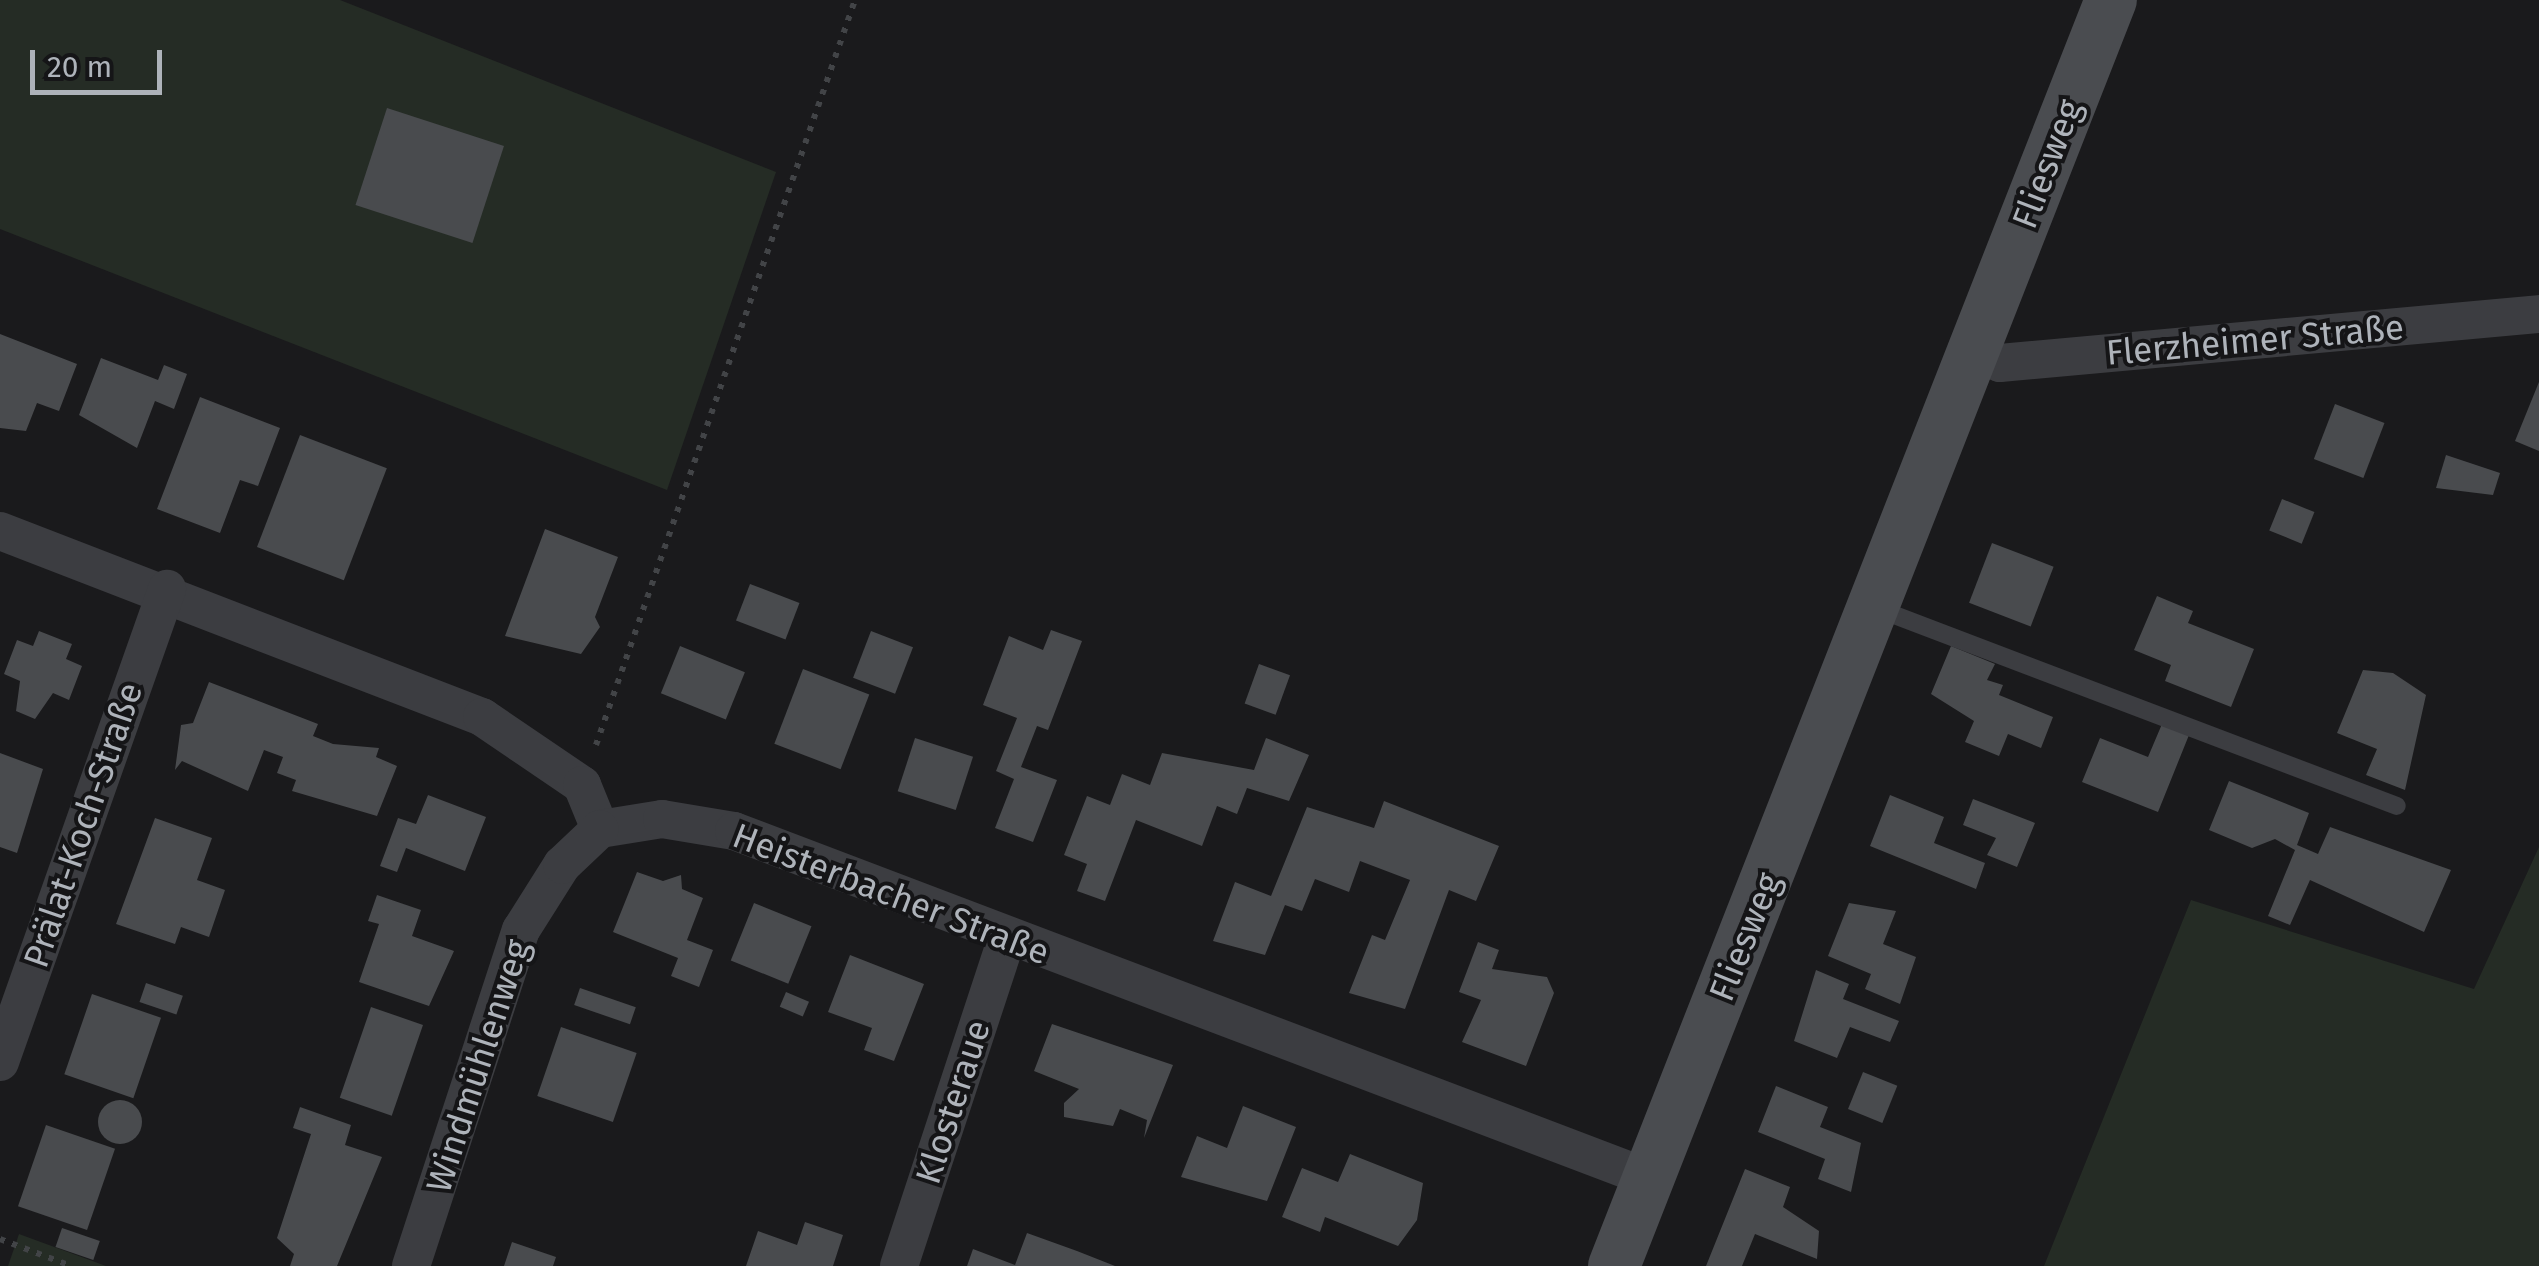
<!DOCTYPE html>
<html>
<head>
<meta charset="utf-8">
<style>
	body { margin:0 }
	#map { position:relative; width:2539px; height:1266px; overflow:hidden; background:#1a1a1c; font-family:"Fira Sans",sans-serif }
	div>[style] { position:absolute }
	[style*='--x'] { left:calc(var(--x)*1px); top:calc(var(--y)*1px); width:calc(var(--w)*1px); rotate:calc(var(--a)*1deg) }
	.green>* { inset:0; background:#252c25 }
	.building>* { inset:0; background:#494b4e; transform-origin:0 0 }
	.round { border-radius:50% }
	.path>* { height:6px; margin-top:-3px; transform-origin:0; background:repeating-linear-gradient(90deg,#424447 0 5px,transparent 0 13px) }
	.lane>* { height:18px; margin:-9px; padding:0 9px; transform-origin:9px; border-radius:9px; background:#3c3d41 }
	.street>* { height:38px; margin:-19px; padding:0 19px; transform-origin:19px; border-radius:19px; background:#3c3d41 }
	.secondary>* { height:52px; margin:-26px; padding:0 26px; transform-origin:26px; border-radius:26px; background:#4a4c50 }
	span { translate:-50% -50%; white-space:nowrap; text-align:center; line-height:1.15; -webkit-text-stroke:8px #151517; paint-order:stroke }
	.street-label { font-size:35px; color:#aeb3ba }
	.scale { position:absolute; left:30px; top:50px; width:132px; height:45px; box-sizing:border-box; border:5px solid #aeb3ba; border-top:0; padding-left:12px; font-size:30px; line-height:35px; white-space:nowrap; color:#aeb3ba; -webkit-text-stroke:8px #151517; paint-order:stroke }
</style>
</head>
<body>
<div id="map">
	<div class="green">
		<i style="clip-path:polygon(0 0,340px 0,776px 172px,667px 490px,0 229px)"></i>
		<i style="clip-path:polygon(2539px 847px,2539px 1266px,2044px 1266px,2191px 900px,2474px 989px)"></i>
		<i style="clip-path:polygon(19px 1234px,106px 1266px,8px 1266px)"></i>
	</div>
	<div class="building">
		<i style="left:387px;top:108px;width:123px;height:102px;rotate:18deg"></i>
		<i style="clip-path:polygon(0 334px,77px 364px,59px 411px,37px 403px,26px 431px,0 428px)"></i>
		<i style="clip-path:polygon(101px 358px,158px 380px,164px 365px,187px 374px,174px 409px,155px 401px,137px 448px,79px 415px)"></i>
		<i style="clip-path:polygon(2539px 382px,2539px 451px,2515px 441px)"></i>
		<i style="clip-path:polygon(200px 397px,280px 428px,258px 486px,240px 480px,220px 533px,157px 509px)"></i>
		<i style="left:2335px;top:404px;width:53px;height:59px;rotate:21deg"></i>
		<i style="left:300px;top:435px;width:93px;height:120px;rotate:21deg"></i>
		<i style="clip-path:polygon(2446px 455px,2500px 473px,2493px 495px,2436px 488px)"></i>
		<i style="left:2282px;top:499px;width:35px;height:34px;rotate:22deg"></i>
		<i style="clip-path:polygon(545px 529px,618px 557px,595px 617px,600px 627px,581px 654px,505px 636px)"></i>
		<i style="left:1992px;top:543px;width:66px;height:64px;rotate:21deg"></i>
		<i style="left:750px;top:584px;width:53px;height:39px;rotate:21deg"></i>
		<i style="clip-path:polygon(2157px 596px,2193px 611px,2188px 623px,2254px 649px,2231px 707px,2165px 681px,2171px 665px,2134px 650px)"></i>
		<i style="clip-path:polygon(1051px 630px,1082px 641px,1048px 730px,1037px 726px,1021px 767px,1057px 780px,1033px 842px,995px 828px,1014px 779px,996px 771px,1017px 718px,983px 705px,1009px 636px,1043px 650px)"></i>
		<i style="clip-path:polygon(39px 631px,72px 644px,66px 659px,82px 666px,69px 700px,53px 693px,35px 719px,16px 711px,20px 681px,4px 674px,17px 640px,33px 646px)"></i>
		<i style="left:871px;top:631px;width:45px;height:50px;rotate:21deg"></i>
		<i style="left:680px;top:646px;width:70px;height:51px;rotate:22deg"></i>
		<i style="clip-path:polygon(1951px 646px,1995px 664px,1987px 680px,2003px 685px,1999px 695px,2053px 717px,2041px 748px,2008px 734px,1999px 756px,1965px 742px,1974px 721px,1931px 694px)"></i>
		<i style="left:1259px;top:664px;width:33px;height:42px;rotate:20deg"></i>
		<i style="left:803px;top:669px;width:71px;height:80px;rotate:21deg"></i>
		<i style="clip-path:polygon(2363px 670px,2393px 673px,2426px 695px,2405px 790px,2366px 775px,2377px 749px,2337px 733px)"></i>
		<i style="clip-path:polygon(209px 682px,318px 724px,313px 736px,333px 744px,379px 748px,376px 757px,397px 766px,377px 816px,292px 791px,296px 780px,277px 773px,283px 757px,264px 750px,248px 791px,182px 761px,175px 770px,181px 725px,193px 723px)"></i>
		<i style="clip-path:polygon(2162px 724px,2189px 735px,2158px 812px,2082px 782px,2100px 738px,2148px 757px)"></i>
		<i style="left:915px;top:738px;width:61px;height:56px;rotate:18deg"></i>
		<i style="clip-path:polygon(1266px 738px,1309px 755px,1289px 801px,1247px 788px,1237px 814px,1217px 806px,1202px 846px,1136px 820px,1105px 901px,1077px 891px,1087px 864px,1064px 855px,1087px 796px,1110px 805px,1122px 774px,1150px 785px,1162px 753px,1254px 770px)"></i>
		<i style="clip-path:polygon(0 753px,43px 769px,17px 853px,0 847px)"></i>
		<i style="clip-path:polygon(2229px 781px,2309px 813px,2297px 845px,2318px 854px,2330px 827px,2451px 870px,2424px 932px,2310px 880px,2290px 925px,2268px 916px,2295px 850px,2275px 839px,2252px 848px,2209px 830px)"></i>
		<i style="clip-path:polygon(428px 795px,486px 817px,465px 871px,406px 848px,397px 872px,380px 866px,398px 818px,416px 824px)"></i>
		<i style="clip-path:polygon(1890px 795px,1944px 817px,1934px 843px,1985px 863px,1976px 889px,1870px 846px)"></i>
		<i style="clip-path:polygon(1973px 799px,2035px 823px,2017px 867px,1987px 855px,1996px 838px,1963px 825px)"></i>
		<i style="clip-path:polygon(1384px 801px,1499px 846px,1476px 901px,1449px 890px,1405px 1009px,1349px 993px,1372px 935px,1385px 940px,1410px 880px,1360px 861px,1349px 892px,1315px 879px,1302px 911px,1285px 905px,1265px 955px,1213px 941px,1235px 882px,1271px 896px,1307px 807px,1374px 828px)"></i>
		<i style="clip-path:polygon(155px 818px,212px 838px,197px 880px,225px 890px,209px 937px,181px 927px,175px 944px,116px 924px)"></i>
		<i style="clip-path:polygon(637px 872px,663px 881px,681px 875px,682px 889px,703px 898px,687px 940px,713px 950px,699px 987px,671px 976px,678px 958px,613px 932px)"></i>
		<i style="clip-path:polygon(377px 895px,421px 910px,412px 936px,454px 951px,429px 1006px,359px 982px,379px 924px,368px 921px)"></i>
		<i style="left:754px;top:903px;width:62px;height:62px;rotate:22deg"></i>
		<i style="clip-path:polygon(1849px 903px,1896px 911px,1883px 944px,1916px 957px,1900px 1004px,1865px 989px,1871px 974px,1828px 956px)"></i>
		<i style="clip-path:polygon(1478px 942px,1499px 950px,1492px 969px,1547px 977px,1554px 993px,1526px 1066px,1462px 1042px,1481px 1000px,1459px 992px)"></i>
		<i style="clip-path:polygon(850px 955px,924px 984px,894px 1061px,864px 1050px,872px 1028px,828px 1012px)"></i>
		<i style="clip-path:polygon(1816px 970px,1849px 984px,1843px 999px,1899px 1021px,1890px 1042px,1850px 1027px,1837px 1058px,1794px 1041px)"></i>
		<i style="left:146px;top:983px;width:39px;height:20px;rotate:19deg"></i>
		<i style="left:580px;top:988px;width:59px;height:18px;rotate:19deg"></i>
		<i style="left:786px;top:992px;width:25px;height:16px;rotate:23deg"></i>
		<i style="left:92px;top:994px;width:73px;height:85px;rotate:19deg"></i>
		<i style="left:371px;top:1007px;width:55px;height:96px;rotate:19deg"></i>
		<i style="clip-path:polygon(1052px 1024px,1173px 1065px,1144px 1138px,1147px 1120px,1120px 1109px,1113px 1126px,1064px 1117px,1064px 1103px,1079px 1089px,1034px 1071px)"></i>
		<i style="left:561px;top:1027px;width:80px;height:73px;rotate:19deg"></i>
		<i style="left:1863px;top:1072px;width:37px;height:40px;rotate:22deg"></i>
		<i style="clip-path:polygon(1776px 1086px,1828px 1107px,1820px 1127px,1861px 1143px,1851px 1192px,1818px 1179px,1825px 1159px,1758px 1132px)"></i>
		<i class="round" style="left:98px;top:1100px;width:44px;height:44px"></i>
		<i style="clip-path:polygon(1243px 1106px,1296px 1127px,1267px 1201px,1181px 1177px,1197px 1136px,1227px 1148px)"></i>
		<i style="clip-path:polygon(300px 1107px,351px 1125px,345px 1145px,382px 1157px,337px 1266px,290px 1266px,294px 1254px,277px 1238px,311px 1134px,293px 1128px)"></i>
		<i style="left:46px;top:1125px;width:73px;height:86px;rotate:19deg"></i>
		<i style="clip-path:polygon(1350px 1154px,1423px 1183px,1417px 1220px,1398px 1246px,1325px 1217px,1320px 1232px,1282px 1217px,1302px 1168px,1338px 1182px)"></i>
		<i style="clip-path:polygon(1745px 1169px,1790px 1187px,1783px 1207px,1819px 1231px,1817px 1259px,1755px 1234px,1742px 1266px,1706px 1266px)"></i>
		<i style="clip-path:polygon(805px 1222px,843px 1235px,833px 1266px,746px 1266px,758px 1231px,797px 1245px)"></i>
		<i style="left:62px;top:1228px;width:40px;height:20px;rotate:19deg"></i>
		<i style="clip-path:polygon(1027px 1233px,1077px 1251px,1115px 1266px,967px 1266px,973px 1249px,1015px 1265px)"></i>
		<i style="clip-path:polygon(512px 1242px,556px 1257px,553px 1266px,504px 1266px)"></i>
	</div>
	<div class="path">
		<i style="--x:596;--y:745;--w:789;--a:-70.83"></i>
		<i style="--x:0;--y:1239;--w:76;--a:20.8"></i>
	</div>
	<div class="lane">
		<i style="--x:1876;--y:608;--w:557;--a:20.81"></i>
	</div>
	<div class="street">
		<i style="--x:1974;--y:352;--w:28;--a:23"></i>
		<i style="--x:2000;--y:363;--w:541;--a:-5.19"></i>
		<i style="--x:0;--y:531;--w:517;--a:21.1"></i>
		<i style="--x:482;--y:717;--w:121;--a:34.2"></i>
		<i style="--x:582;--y:785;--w:48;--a:67.8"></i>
		<i style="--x:600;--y:829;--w:63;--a:-9.2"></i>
		<i style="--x:662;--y:819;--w:73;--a:9.5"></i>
		<i style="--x:734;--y:831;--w:979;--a:20.77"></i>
		<i style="--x:0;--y:1062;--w:502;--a:-70.55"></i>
		<i style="--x:411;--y:1266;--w:354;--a:-71.9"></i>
		<i style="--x:521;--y:930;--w:77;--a:-57.8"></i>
		<i style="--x:562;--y:865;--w:52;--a:-43.5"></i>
		<i style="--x:899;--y:1266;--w:346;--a:-71.8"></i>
	</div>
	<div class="secondary">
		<i style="--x:1614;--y:1266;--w:1360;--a:-68.57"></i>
	</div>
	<div class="street-label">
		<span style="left:2047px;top:164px;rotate:-69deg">Fliesweg</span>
		<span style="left:2255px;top:340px;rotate:-5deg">Flerzheimer Straße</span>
		<span style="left:83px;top:825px;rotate:-71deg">Prälat-Koch-Straße</span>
		<span style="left:891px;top:894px;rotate:21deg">Heisterbacher Straße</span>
		<span style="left:1745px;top:937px;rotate:-68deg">Fliesweg</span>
		<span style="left:478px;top:1066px;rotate:-72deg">Windmühlenweg</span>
		<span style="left:953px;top:1102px;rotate:-72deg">Klosteraue</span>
	</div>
	<div class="scale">20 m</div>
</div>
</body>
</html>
